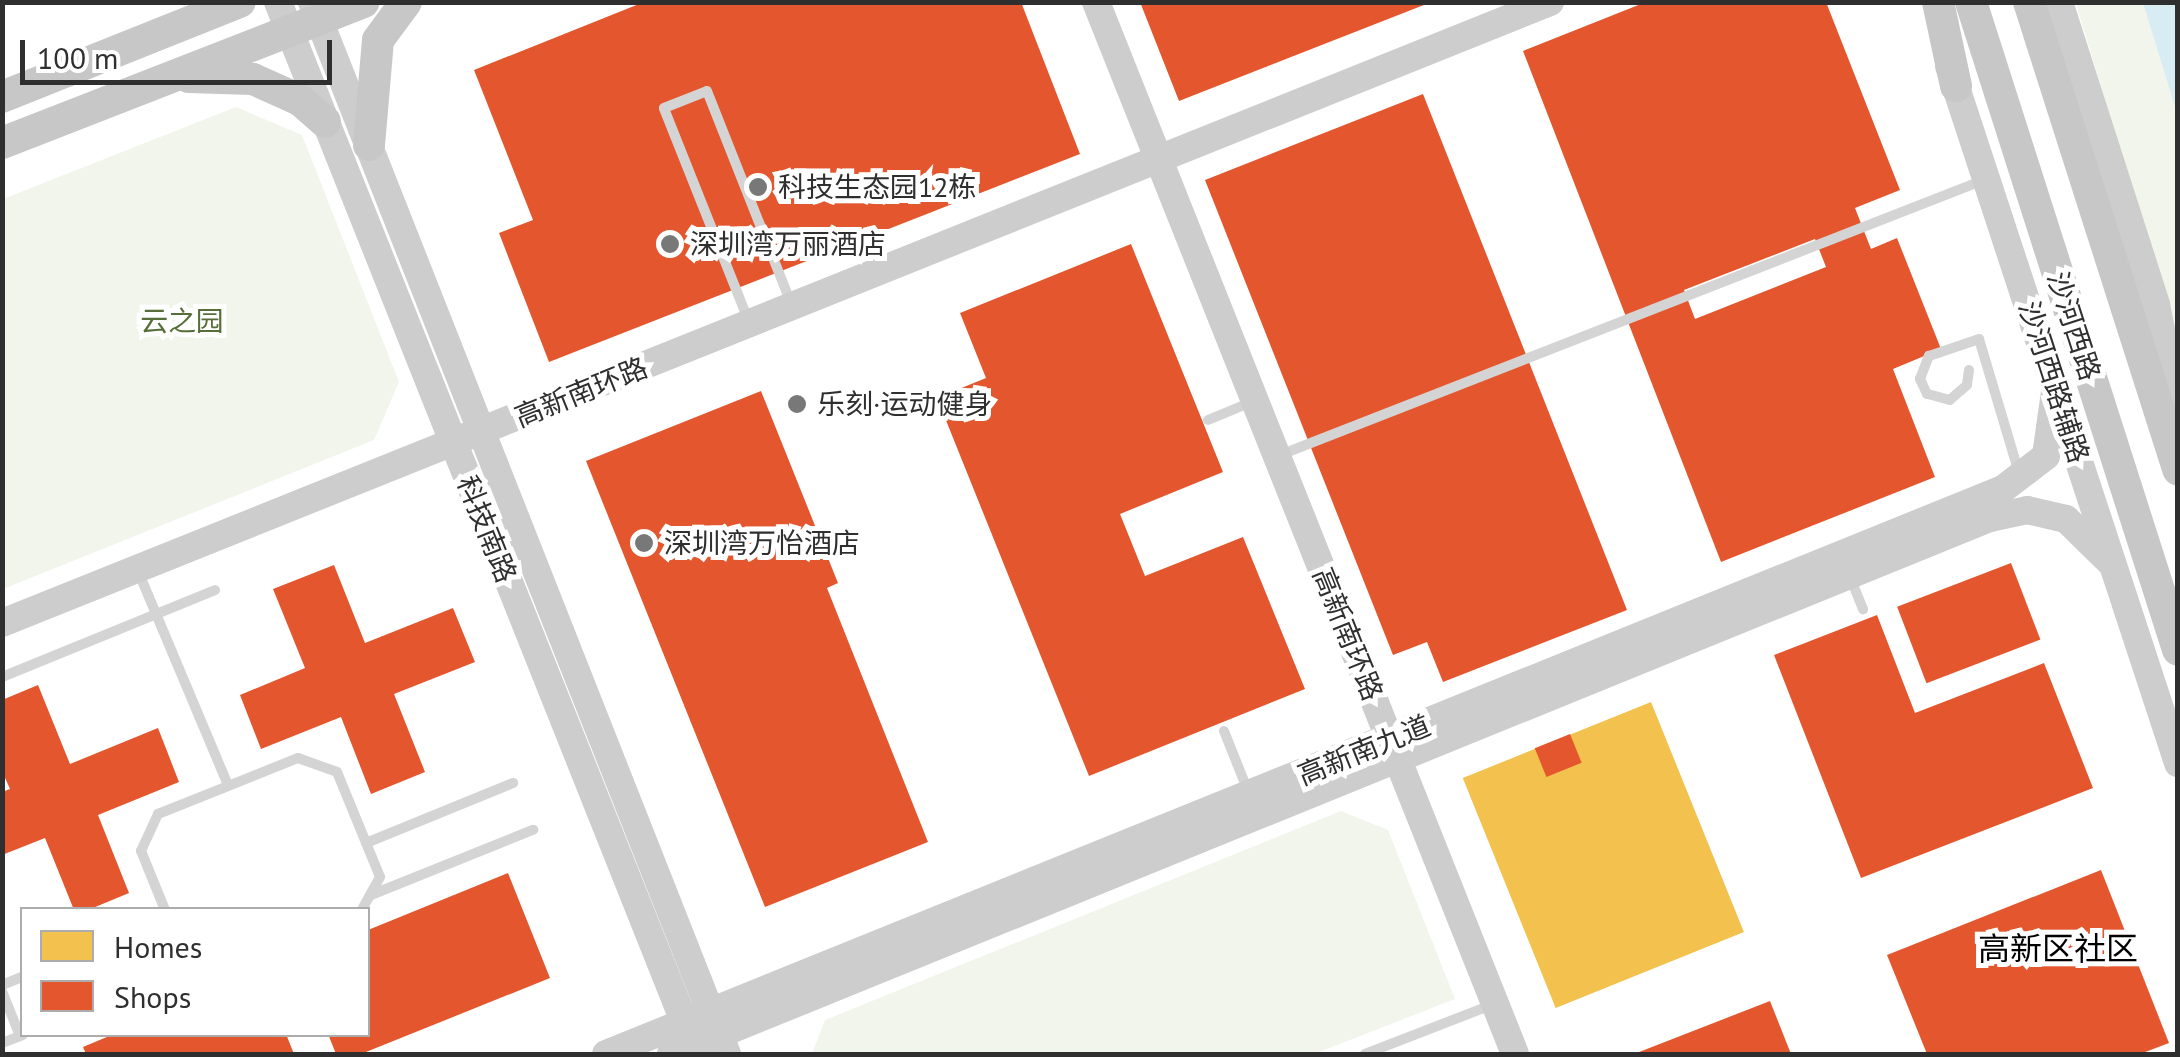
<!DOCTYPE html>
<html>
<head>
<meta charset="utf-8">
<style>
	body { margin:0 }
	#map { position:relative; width:2180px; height:1057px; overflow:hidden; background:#fff; font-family:"PT Sans","Noto Sans SC",sans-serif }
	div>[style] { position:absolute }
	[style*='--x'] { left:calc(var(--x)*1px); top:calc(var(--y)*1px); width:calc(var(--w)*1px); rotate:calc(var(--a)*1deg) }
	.green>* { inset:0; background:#f2f5ec }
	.water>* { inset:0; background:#d8ecf3 }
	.homes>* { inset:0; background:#f2c14e; transform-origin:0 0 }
	.shops>* { inset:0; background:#e4572e; transform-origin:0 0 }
	.lane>* { height:10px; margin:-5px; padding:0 5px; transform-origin:5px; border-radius:5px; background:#d4d4d4 }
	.secondary>* { height:28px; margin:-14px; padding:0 14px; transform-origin:14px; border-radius:14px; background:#cdcdcd }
	.primary>* { height:32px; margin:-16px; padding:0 16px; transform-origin:16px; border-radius:16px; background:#c7c7c7 }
	.dots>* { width:28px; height:28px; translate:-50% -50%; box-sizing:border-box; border:5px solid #fff; border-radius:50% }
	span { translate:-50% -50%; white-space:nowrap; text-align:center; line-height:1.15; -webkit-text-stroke:10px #fff; paint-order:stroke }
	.poi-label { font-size:28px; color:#2f2f2f }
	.left { translate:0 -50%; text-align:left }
	.park-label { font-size:28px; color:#586e3a }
	.street-label { font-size:28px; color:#2f2f2f }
	.quarter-label { font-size:32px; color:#000 }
	.frame { position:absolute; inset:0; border:5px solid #2f2f2f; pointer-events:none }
	.legend { position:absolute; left:20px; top:907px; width:350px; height:130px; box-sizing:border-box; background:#fff; border:2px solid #acacac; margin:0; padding:12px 18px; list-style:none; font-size:30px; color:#2f2f2f }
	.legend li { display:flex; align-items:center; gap:20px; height:50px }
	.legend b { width:50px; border:2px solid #acacac }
	.scale { position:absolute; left:20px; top:40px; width:312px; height:45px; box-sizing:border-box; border:5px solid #2f2f2f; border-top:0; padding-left:12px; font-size:30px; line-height:35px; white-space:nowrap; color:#2f2f2f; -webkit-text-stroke:8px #fff; paint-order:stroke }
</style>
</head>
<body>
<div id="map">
	<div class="green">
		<i style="clip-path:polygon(2076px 3px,2177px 3px,2177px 337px,2077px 7px)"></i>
		<i style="clip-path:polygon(236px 107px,302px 135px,399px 382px,374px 440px,3px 589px,3px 199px)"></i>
		<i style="clip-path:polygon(1341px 811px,1388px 830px,1455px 999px,1314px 1054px,812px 1054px,825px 1020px)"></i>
	</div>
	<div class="water">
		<i style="clip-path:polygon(2143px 3px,2177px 3px,2177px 113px)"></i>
	</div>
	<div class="homes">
		<i style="left:1651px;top:702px;width:248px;height:203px;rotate:68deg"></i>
	</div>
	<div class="shops">
		<i style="clip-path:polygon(644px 2px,1021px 2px,1080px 154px,549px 362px,499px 233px,533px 220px,474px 70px)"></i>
		<i style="clip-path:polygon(1140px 2px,1182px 4px,1429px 3px,1179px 101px)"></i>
		<i style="clip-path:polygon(evenodd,1646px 2px,1826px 2px,1900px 190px,1855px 208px,1871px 249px,1897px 238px,1941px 349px,1893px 369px,1935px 477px,1721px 562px,1523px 51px,1646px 2px,1815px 239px,1826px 267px,1695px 319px,1684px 290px,1815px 239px)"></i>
		<i style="clip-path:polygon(1423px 94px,1627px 610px,1443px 682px,1427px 642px,1393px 655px,1205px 180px)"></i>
		<i style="clip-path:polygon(1131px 244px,1223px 472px,1120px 514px,1145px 576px,1243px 537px,1305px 689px,1089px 776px,937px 398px,986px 378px,960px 313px)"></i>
		<i style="clip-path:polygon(761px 391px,838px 583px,827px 588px,928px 842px,765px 907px,586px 461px)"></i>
		<i style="left:2011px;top:563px;width:82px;height:122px;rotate:69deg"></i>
		<i style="clip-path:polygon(334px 565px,365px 643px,453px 608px,475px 662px,394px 694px,425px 772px,371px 794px,341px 717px,261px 749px,240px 695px,305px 668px,273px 589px)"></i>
		<i style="clip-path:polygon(1877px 615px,1915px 713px,2044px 663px,2093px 788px,1861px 878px,1774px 655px)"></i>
		<i style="clip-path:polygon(38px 685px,70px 764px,158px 728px,179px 782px,98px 815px,129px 893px,88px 910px,74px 910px,45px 838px,2px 855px,2px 792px,10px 789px,2px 771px,2px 700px)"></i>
		<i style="left:1570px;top:734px;width:31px;height:38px;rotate:68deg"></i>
		<i style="clip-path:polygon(2101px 870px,2169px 1043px,2140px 1054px,1927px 1054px,1887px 955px)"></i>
		<i style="clip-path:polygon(508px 873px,550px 978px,361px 1054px,336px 1054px,328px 1034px,368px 1034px,368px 930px)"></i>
		<i style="clip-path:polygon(1770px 1001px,1791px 1054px,1634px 1054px)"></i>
		<i style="clip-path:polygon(114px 1034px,286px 1034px,294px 1054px,86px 1054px,83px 1047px)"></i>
	</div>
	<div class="lane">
		<i style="--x:749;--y:322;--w:230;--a:-111.7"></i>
		<i style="--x:664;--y:108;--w:46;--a:-21.6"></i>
		<i style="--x:707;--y:91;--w:231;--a:68.4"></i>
		<i style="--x:1969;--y:370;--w:15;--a:98"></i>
		<i style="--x:1967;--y:385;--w:23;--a:139"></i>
		<i style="--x:1950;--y:400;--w:24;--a:-165"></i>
		<i style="--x:1927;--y:394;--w:17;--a:-115"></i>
		<i style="--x:1920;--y:379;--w:25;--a:-69"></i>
		<i style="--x:1929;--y:356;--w:53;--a:-18.8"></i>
		<i style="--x:1979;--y:339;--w:140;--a:73.4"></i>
		<i style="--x:1208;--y:420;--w:50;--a:-22.4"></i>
		<i style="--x:1280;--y:455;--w:758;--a:-21.35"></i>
		<i style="--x:138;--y:571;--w:232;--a:67.2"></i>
		<i style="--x:1850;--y:577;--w:35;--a:68"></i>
		<i style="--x:2;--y:677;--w:230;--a:-22.2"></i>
		<i style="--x:1224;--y:731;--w:65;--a:68.2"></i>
		<i style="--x:366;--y:843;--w:159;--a:-22.2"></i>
		<i style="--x:371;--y:895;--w:175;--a:-21.9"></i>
		<i style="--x:165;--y:910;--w:64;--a:-112.1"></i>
		<i style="--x:141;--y:851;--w:41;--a:-65.3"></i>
		<i style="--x:158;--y:814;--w:151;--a:-21.8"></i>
		<i style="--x:298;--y:758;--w:41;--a:19.7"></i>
		<i style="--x:337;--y:772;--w:113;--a:67.7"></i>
		<i style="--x:380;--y:877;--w:38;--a:119"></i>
		<i style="--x:2;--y:985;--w:22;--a:-22"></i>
		<i style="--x:2;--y:991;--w:48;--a:68.2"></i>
		<i style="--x:2;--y:1043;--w:22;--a:-21"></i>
		<i style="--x:1365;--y:1054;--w:138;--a:-21.2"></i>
	</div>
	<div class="secondary">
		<i style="--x:278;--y:2;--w:1116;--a:68.28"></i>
		<i style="--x:312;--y:2;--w:1131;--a:68.47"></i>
		<i style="--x:1096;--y:2;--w:1132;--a:68.28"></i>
		<i style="--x:2059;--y:2;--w:318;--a:72.2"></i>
		<i style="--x:2156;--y:305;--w:109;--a:78.4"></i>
		<i style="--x:1949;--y:66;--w:734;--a:71.81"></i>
		<i style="--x:2;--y:623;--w:1668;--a:-21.86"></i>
		<i style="--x:606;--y:1054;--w:1507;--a:-22.02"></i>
		<i style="--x:2003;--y:489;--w:54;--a:-37.5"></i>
		<i style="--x:2046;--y:456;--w:72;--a:-82"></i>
		<i style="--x:671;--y:1054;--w:1424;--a:-22.12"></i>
		<i style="--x:1990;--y:518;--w:38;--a:-12"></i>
		<i style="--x:2027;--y:510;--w:40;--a:13"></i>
		<i style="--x:2066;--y:519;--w:64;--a:44.4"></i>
	</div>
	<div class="primary">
		<i style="--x:1938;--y:2;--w:86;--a:77.9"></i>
		<i style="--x:1971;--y:2;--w:680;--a:72.28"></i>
		<i style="--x:2029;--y:2;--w:491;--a:72.3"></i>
		<i style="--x:189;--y:77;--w:64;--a:1.8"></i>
		<i style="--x:253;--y:79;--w:51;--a:24.1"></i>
		<i style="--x:300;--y:100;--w:33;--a:41"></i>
		<i style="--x:2;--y:97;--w:256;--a:-21.8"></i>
		<i style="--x:2;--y:143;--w:388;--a:-21.3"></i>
		<i style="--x:369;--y:145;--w:105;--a:-85.1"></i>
		<i style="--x:378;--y:40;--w:47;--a:-53.6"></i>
	</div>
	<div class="dots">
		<i style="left:758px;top:187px;background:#787878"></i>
		<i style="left:670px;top:244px;background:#787878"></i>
		<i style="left:797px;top:404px;background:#787878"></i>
		<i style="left:644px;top:543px;background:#787878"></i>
	</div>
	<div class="poi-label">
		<span class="left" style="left:778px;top:187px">科技生态园12栋</span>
		<span class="left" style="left:690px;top:244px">深圳湾万丽酒店</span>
		<span class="left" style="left:817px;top:404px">乐刻·运动健身</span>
		<span class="left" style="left:664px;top:543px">深圳湾万怡酒店</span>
	</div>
	<div class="park-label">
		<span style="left:182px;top:321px">云之园</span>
	</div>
	<div class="street-label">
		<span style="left:2074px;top:326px;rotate:72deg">沙河西路</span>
		<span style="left:2054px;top:382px;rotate:72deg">沙河西路辅路</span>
		<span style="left:581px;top:392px;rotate:-22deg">高新南环路</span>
		<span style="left:487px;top:529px;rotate:68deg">科技南路</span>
		<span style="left:1348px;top:634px;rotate:68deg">高新南环路</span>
		<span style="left:1364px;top:750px;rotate:-22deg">高新南九道</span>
	</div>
	<div class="quarter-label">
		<span style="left:2058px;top:948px">高新区社区</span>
	</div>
	<div class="frame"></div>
	<ul class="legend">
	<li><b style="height:28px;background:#f2c14e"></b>Homes</li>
	<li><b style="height:28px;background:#e4572e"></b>Shops</li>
	</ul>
	<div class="scale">100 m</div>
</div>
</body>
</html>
